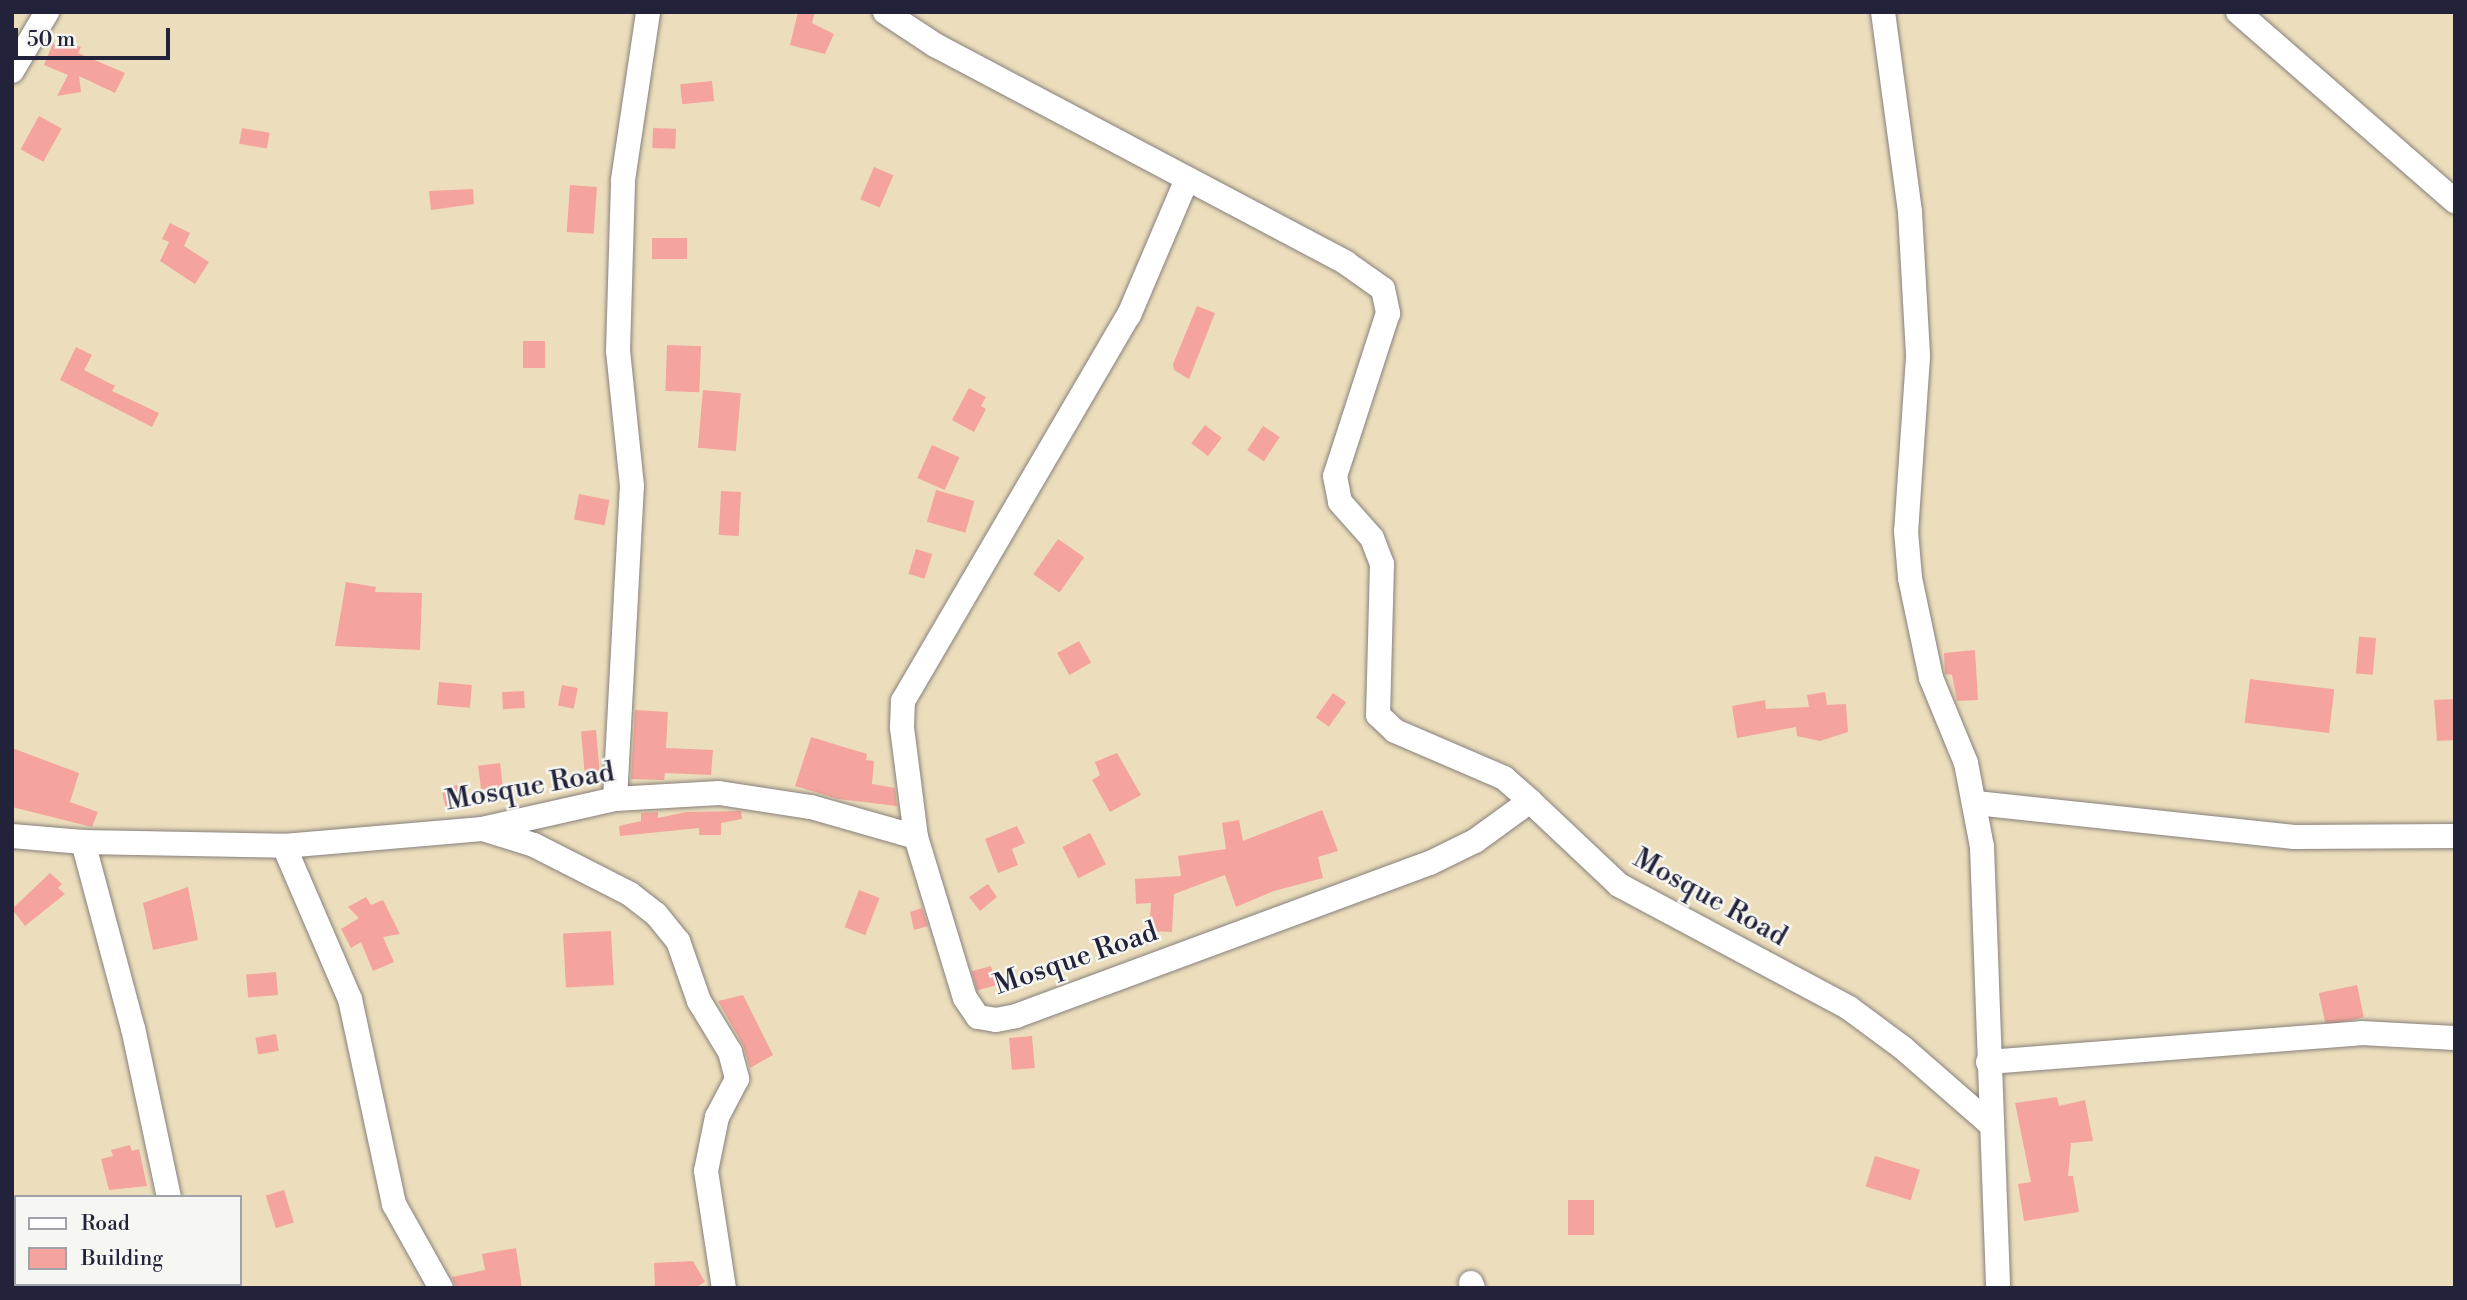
<!DOCTYPE html>
<html>
<head>
<meta charset="utf-8">
<style>
	body { margin:0 }
	#map { position:relative; width:2467px; height:1300px; overflow:hidden; background:#ecdebc; font-family:"Libre Bodoni",serif }
	div>[style] { position:absolute }
	[style*='--x'] { left:calc(var(--x)*1px); top:calc(var(--y)*1px); width:calc(var(--w)*1px); rotate:calc(var(--a)*1deg) }
	.building>* { inset:0; background:#f4a49d; transform-origin:0 0 }
	.roads { filter:drop-shadow(0 0 2px #87807c) drop-shadow(0 0 2px #87807c) }
	.minor>* { height:24px; margin:-12px; padding:0 12px; transform-origin:12px; border-radius:12px; background:#fff }
	span { translate:-50% -50%; white-space:nowrap; text-align:center; line-height:1.15; -webkit-text-stroke:5px #f6f6f2; paint-order:stroke }
	.street-label { font-size:28px; color:#22223b }
	.frame { position:absolute; inset:0; border:14px solid #22223b; pointer-events:none }
	.legend { position:absolute; left:14px; top:1195px; width:228px; height:91px; box-sizing:border-box; background:#f6f6f2; border:2px solid #a1a1a9; margin:0; padding:9px 12px; list-style:none; font-size:21px; color:#22223b }
	.legend li { display:flex; align-items:center; gap:14px; height:35px }
	.legend b { width:35px; border:2px solid #a1a1a9 }
	.scale { position:absolute; left:14px; top:28px; width:156px; height:32px; box-sizing:border-box; border:4px solid #22223b; border-top:0; padding-left:9px; font-size:21px; line-height:24px; white-space:nowrap; color:#22223b; -webkit-text-stroke:5px #f6f6f2; paint-order:stroke }
</style>
</head>
<body>
<div id="map">
	<div class="building">
		<i style="clip-path:polygon(798px 12px,815px 12px,812px 23px,834px 34px,825px 54px,790px 45px)"></i>
		<i style="clip-path:polygon(63px 39px,81px 47px,78px 53px,125px 73px,115px 93px,79px 76px,81px 92px,57px 96px,68px 75px,44px 65px,53px 43px,60px 46px)"></i>
		<i style="left:712px;top:81px;width:20px;height:32px;rotate:84deg"></i>
		<i style="left:39px;top:116px;width:26px;height:38px;rotate:29deg"></i>
		<i style="left:242px;top:128px;width:28px;height:16px;rotate:10deg"></i>
		<i style="left:653px;top:128px;width:23px;height:20px;rotate:2deg"></i>
		<i style="left:874px;top:167px;width:21px;height:35px;rotate:23deg"></i>
		<i style="left:570px;top:185px;width:27px;height:47px;rotate:4deg"></i>
		<i style="clip-path:polygon(473px 189px,474px 204px,431px 210px,429px 191px)"></i>
		<i style="clip-path:polygon(170px 223px,190px 233px,184px 246px,209px 262px,195px 284px,160px 261px,169px 242px,162px 239px)"></i>
		<i style="left:687px;top:238px;width:21px;height:35px;rotate:90deg"></i>
		<i style="clip-path:polygon(1197px 306px,1215px 313px,1189px 379px,1174px 370px,1173px 364px)"></i>
		<i style="left:523px;top:341px;width:22px;height:27px"></i>
		<i style="left:667px;top:345px;width:34px;height:46px;rotate:2deg"></i>
		<i style="clip-path:polygon(76px 347px,92px 355px,84px 370px,115px 386px,112px 391px,159px 413px,152px 427px,60px 380px)"></i>
		<i style="clip-path:polygon(969px 388px,986px 397px,981px 406px,986px 409px,974px 432px,952px 420px)"></i>
		<i style="left:703px;top:390px;width:38px;height:58px;rotate:5deg"></i>
		<i style="left:1205px;top:425px;width:21px;height:23px;rotate:37deg"></i>
		<i style="left:1263px;top:426px;width:20px;height:29px;rotate:33deg"></i>
		<i style="left:932px;top:445px;width:30px;height:36px;rotate:24deg"></i>
		<i style="left:936px;top:490px;width:40px;height:33px;rotate:16deg"></i>
		<i style="left:721px;top:491px;width:20px;height:44px;rotate:3deg"></i>
		<i style="left:579px;top:494px;width:31px;height:26px;rotate:11deg"></i>
		<i style="left:1058px;top:539px;width:32px;height:43px;rotate:35deg"></i>
		<i style="left:916px;top:549px;width:17px;height:26px;rotate:17deg"></i>
		<i style="clip-path:polygon(346px 582px,376px 587px,375px 592px,422px 593px,420px 650px,335px 646px)"></i>
		<i style="left:2376px;top:638px;width:37px;height:17px;rotate:95deg"></i>
		<i style="left:1079px;top:641px;width:25px;height:25px;rotate:61deg"></i>
		<i style="clip-path:polygon(1975px 650px,1978px 700px,1957px 701px,1952px 675px,1945px 674px,1944px 653px)"></i>
		<i style="left:2250px;top:679px;width:85px;height:44px;rotate:7deg"></i>
		<i style="left:439px;top:682px;width:33px;height:23px;rotate:5deg"></i>
		<i style="left:562px;top:685px;width:16px;height:21px;rotate:11deg"></i>
		<i style="left:524px;top:691px;width:17px;height:22px;rotate:87deg"></i>
		<i style="clip-path:polygon(1825px 692px,1827px 705px,1846px 704px,1848px 732px,1820px 741px,1797px 736px,1796px 727px,1737px 738px,1732px 706px,1765px 700px,1766px 709px,1809px 707px,1807px 695px)"></i>
		<i style="left:1333px;top:693px;width:16px;height:30px;rotate:35deg"></i>
		<i style="clip-path:polygon(2455px 699px,2455px 740px,2437px 741px,2434px 700px)"></i>
		<i style="clip-path:polygon(635px 710px,668px 712px,666px 748px,713px 750px,711px 775px,665px 773px,664px 780px,631px 779px)"></i>
		<i style="left:596px;top:730px;width:45px;height:15px;rotate:85deg"></i>
		<i style="clip-path:polygon(811px 737px,867px 754px,866px 760px,874px 761px,872px 784px,895px 788px,897px 806px,838px 799px,795px 786px)"></i>
		<i style="clip-path:polygon(12px 748px,79px 773px,70px 802px,98px 812px,92px 827px,12px 807px)"></i>
		<i style="clip-path:polygon(1117px 753px,1141px 795px,1110px 812px,1092px 780px,1100px 775px,1095px 762px)"></i>
		<i style="left:500px;top:763px;width:24px;height:22px;rotate:83deg"></i>
		<i style="left:462px;top:784px;width:24px;height:21px;rotate:78deg"></i>
		<i style="clip-path:polygon(1322px 810px,1338px 851px,1318px 857px,1323px 878px,1274px 891px,1236px 907px,1225px 875px,1174px 894px,1172px 932px,1149px 931px,1151px 903px,1136px 904px,1135px 879px,1181px 876px,1178px 856px,1226px 849px,1222px 823px,1239px 820px,1243px 841px)"></i>
		<i style="clip-path:polygon(741px 811px,742px 819px,721px 823px,721px 835px,699px 835px,699px 828px,620px 836px,619px 826px,641px 821px,641px 813px,658px 812px,658px 818px,686px 812px)"></i>
		<i style="clip-path:polygon(1017px 826px,1025px 843px,1012px 849px,1018px 865px,998px 873px,985px 839px)"></i>
		<i style="left:1090px;top:833px;width:35px;height:31px;rotate:63deg"></i>
		<i style="clip-path:polygon(50px 873px,62px 884px,58px 888px,65px 894px,25px 926px,12px 909px)"></i>
		<i style="clip-path:polygon(988px 884px,997px 897px,980px 911px,969px 897px)"></i>
		<i style="clip-path:polygon(188px 887px,198px 940px,153px 950px,143px 903px)"></i>
		<i style="left:859px;top:890px;width:22px;height:40px;rotate:21deg"></i>
		<i style="clip-path:polygon(366px 897px,371px 905px,383px 900px,400px 934px,383px 937px,394px 962px,373px 971px,361px 942px,351px 948px,341px 929px,359px 918px,348px 907px)"></i>
		<i style="clip-path:polygon(922px 908px,928px 926px,914px 930px,910px 912px)"></i>
		<i style="left:611px;top:931px;width:54px;height:48px;rotate:87deg"></i>
		<i style="left:991px;top:966px;width:20px;height:20px;rotate:75deg"></i>
		<i style="left:276px;top:972px;width:23px;height:30px;rotate:85deg"></i>
		<i style="left:2357px;top:985px;width:33px;height:39px;rotate:78deg"></i>
		<i style="clip-path:polygon(743px 995px,773px 1055px,750px 1068px,743px 1045px,718px 1001px)"></i>
		<i style="left:276px;top:1034px;width:17px;height:21px;rotate:80deg"></i>
		<i style="left:1032px;top:1036px;width:32px;height:23px;rotate:85deg"></i>
		<i style="clip-path:polygon(2057px 1097px,2059px 1106px,2085px 1100px,2093px 1141px,2071px 1143px,2068px 1176px,2073px 1176px,2079px 1212px,2024px 1221px,2018px 1184px,2031px 1182px,2015px 1103px)"></i>
		<i style="clip-path:polygon(130px 1145px,132px 1151px,139px 1149px,147px 1186px,109px 1190px,101px 1159px,113px 1156px,111px 1150px)"></i>
		<i style="left:1875px;top:1156px;width:47px;height:32px;rotate:17deg"></i>
		<i style="left:284px;top:1190px;width:34px;height:19px;rotate:73deg"></i>
		<i style="left:1568px;top:1200px;width:26px;height:35px"></i>
		<i style="clip-path:polygon(516px 1248px,522px 1288px,456px 1288px,452px 1277px,485px 1270px,482px 1254px)"></i>
		<i style="clip-path:polygon(693px 1261px,705px 1282px,695px 1288px,655px 1288px,654px 1263px)"></i>
	</div>
	<div class="roads">
		<div class="minor">
			<i style="--x:885;--y:12;--w:60;--a:33.4"></i>
			<i style="--x:935;--y:45;--w:465;--a:27.9"></i>
			<i style="--x:1346;--y:263;--w:45;--a:35.1"></i>
			<i style="--x:1383;--y:289;--w:25;--a:78"></i>
			<i style="--x:1388;--y:313;--w:171;--a:108"></i>
			<i style="--x:1335;--y:476;--w:26;--a:79"></i>
			<i style="--x:1340;--y:502;--w:48;--a:48.4"></i>
			<i style="--x:1372;--y:538;--w:28;--a:69"></i>
			<i style="--x:1382;--y:564;--w:151;--a:91.5"></i>
			<i style="--x:1378;--y:715;--w:23;--a:43"></i>
			<i style="--x:1395;--y:731;--w:119;--a:23.3"></i>
			<i style="--x:1504;--y:778;--w:35;--a:41"></i>
			<i style="--x:1883;--y:12;--w:202;--a:82.3"></i>
			<i style="--x:1910;--y:212;--w:145;--a:86.8"></i>
			<i style="--x:1918;--y:357;--w:174;--a:93.9"></i>
			<i style="--x:1906;--y:531;--w:47;--a:85.1"></i>
			<i style="--x:1910;--y:578;--w:102;--a:78.1"></i>
			<i style="--x:1931;--y:678;--w:92;--a:67.6"></i>
			<i style="--x:1966;--y:763;--w:86;--a:79.2"></i>
			<i style="--x:1982;--y:847;--w:441;--a:87.9"></i>
			<i style="--x:2238;--y:12;--w:288;--a:41.1"></i>
			<i style="--x:12;--y:71;--w:69;--a:-59.3"></i>
			<i style="--x:615;--y:799;--w:313;--a:-86.9"></i>
			<i style="--x:632;--y:486;--w:136;--a:-95.9"></i>
			<i style="--x:618;--y:351;--w:171;--a:-88.3"></i>
			<i style="--x:623;--y:180;--w:170;--a:-81.5"></i>
			<i style="--x:1976;--y:803;--w:320;--a:6.1"></i>
			<i style="--x:2294;--y:837;--w:161;--a:-0.4"></i>
			<i style="--x:483;--y:829;--w:53;--a:17.4"></i>
			<i style="--x:534;--y:845;--w:108;--a:27"></i>
			<i style="--x:630;--y:894;--w:33;--a:38"></i>
			<i style="--x:656;--y:914;--w:35;--a:51"></i>
			<i style="--x:678;--y:941;--w:64;--a:70.7"></i>
			<i style="--x:699;--y:1001;--w:60;--a:58.7"></i>
			<i style="--x:730;--y:1052;--w:28;--a:75"></i>
			<i style="--x:737;--y:1079;--w:43;--a:117.8"></i>
			<i style="--x:717;--y:1117;--w:55;--a:101.5"></i>
			<i style="--x:706;--y:1171;--w:118;--a:81.3"></i>
			<i style="--x:12;--y:836;--w:71;--a:4.8"></i>
			<i style="--x:83;--y:842;--w:201;--a:1.1"></i>
			<i style="--x:284;--y:846;--w:199;--a:-4.9"></i>
			<i style="--x:482;--y:829;--w:136;--a:-12.7"></i>
			<i style="--x:615;--y:799;--w:104;--a:-3.3"></i>
			<i style="--x:719;--y:793;--w:93;--a:8.7"></i>
			<i style="--x:811;--y:807;--w:109;--a:15.9"></i>
			<i style="--x:916;--y:837;--w:168;--a:73.1"></i>
			<i style="--x:965;--y:998;--w:23;--a:56"></i>
			<i style="--x:978;--y:1017;--w:18;--a:9"></i>
			<i style="--x:996;--y:1020;--w:20;--a:-11"></i>
			<i style="--x:1016;--y:1016;--w:441;--a:-20.3"></i>
			<i style="--x:1430;--y:863;--w:50;--a:-26.1"></i>
			<i style="--x:1475;--y:841;--w:68;--a:-36"></i>
			<i style="--x:1530;--y:801;--w:122;--a:43.3"></i>
			<i style="--x:1619;--y:885;--w:261;--a:28.1"></i>
			<i style="--x:1849;--y:1008;--w:67;--a:36.5"></i>
			<i style="--x:1903;--y:1048;--w:114;--a:41.1"></i>
			<i style="--x:916;--y:837;--w:110;--a:-97.3"></i>
			<i style="--x:902;--y:728;--w:27;--a:-88"></i>
			<i style="--x:903;--y:701;--w:447;--a:-59.7"></i>
			<i style="--x:1129;--y:315;--w:148;--a:-66.9"></i>
			<i style="--x:83;--y:842;--w:193;--a:75"></i>
			<i style="--x:133;--y:1028;--w:173;--a:78"></i>
			<i style="--x:284;--y:846;--w:167;--a:66.7"></i>
			<i style="--x:350;--y:999;--w:210;--a:77.9"></i>
			<i style="--x:394;--y:1204;--w:96;--a:60.8"></i>
			<i style="--x:1988;--y:1062;--w:374;--a:-4.4"></i>
			<i style="--x:2361;--y:1033;--w:94;--a:3"></i>
			<i style="--x:1471;--y:1283;--w:5;--a:68"></i>
			<i style="--x:169;--y:1288;--w:4;--a:-90"></i>
		</div>
	</div>
	<div class="street-label">
		<span style="left:530px;top:787px;rotate:-10deg">Mosque Road</span>
		<span style="left:1710px;top:898px;rotate:29deg">Mosque Road</span>
		<span style="left:1076px;top:959px;rotate:-19deg">Mosque Road</span>
	</div>
	<div class="frame"></div>
	<ul class="legend">
	<li><b style="height:9px;background:#fff"></b>Road</li>
	<li><b style="height:19px;background:#f4a49d"></b>Building</li>
	</ul>
	<div class="scale">50 m</div>
</div>
</body>
</html>
